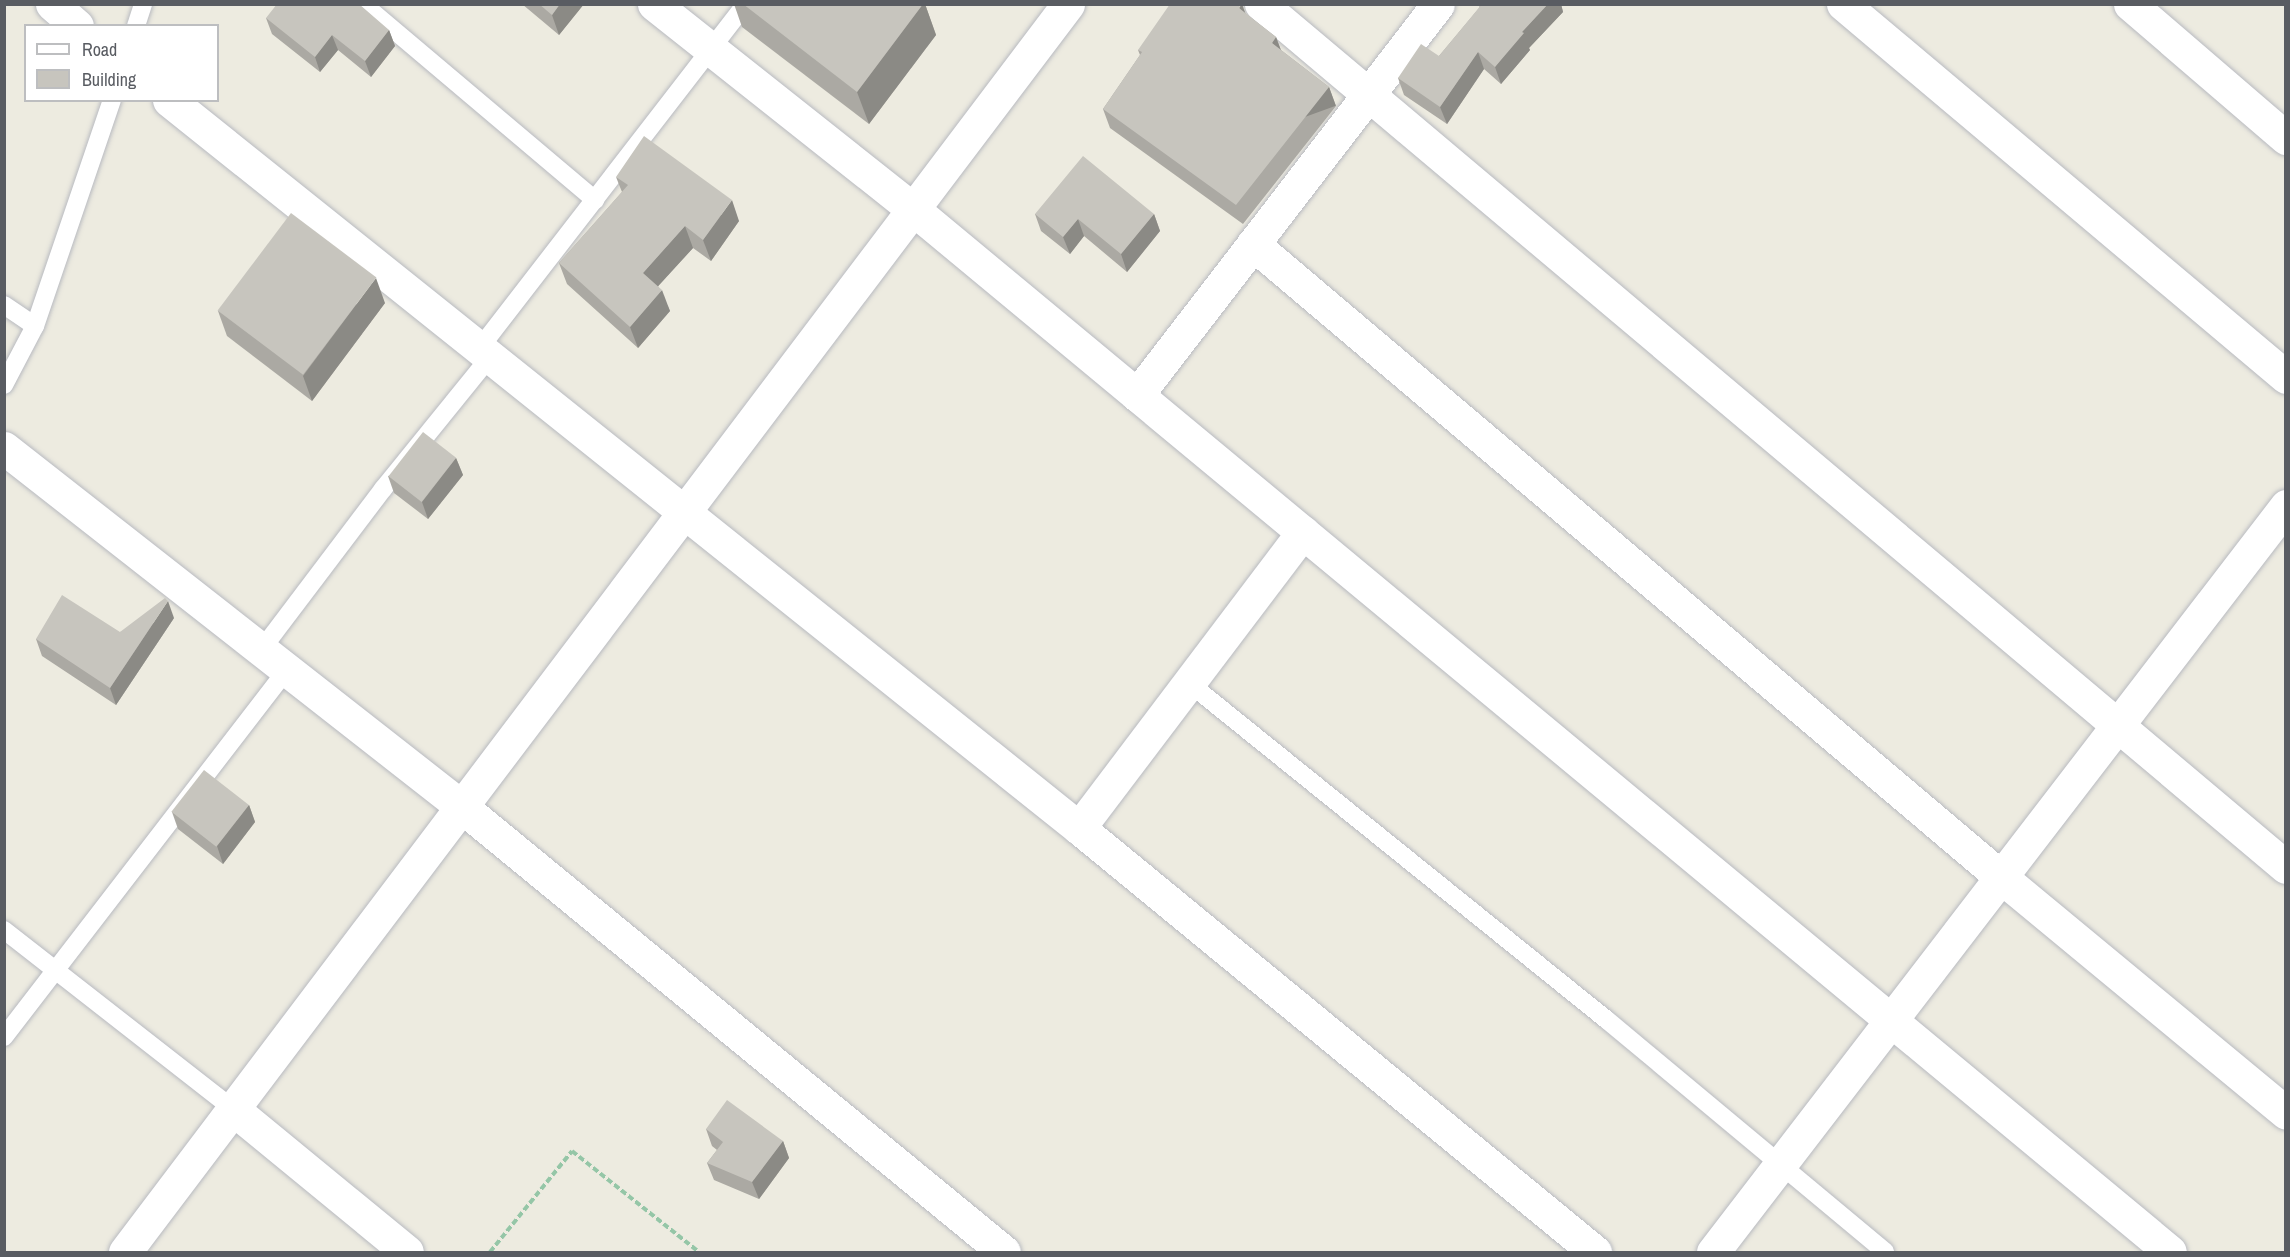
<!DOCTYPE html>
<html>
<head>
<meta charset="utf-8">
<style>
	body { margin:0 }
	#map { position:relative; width:2290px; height:1257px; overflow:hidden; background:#edebe0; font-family:"Archivo Narrow",sans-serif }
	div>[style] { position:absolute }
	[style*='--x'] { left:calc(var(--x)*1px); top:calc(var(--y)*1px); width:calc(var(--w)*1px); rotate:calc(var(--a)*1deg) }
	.path>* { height:4px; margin-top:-2px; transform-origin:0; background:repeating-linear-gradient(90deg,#95c6a7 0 6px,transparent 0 9px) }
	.roads { filter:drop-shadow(0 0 2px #b8bac0) drop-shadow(0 0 2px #b8bac0) }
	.lane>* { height:18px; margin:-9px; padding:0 9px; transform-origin:9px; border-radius:9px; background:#fff }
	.street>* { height:33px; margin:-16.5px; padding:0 16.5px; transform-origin:16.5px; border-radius:16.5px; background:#fff }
	.secondary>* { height:33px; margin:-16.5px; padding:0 16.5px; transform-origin:16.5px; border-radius:16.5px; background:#fff }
	.wall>* { inset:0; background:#aba9a3 }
	.shaded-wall>* { inset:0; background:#8b8a85; transform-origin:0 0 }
	.building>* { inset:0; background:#c7c5be; transform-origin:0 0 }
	span { translate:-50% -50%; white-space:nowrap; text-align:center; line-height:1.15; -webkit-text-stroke:4.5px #fff; paint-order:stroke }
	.frame { position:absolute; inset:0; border:6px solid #595c62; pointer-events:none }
	.legend { position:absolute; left:24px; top:24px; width:195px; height:78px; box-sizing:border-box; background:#fff; border:2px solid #bdbec0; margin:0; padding:8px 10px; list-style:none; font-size:18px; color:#595c62 }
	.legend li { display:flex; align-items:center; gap:12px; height:30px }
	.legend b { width:30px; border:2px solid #bdbec0 }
</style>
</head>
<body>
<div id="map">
	<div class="path">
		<i style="--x:490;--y:1252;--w:130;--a:-50.9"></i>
		<i style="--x:572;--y:1151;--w:162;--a:38.5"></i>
	</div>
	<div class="roads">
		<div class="lane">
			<i style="--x:363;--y:4;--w:304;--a:40.2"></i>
			<i style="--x:136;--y:26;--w:23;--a:-72"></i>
			<i style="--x:4;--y:305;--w:37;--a:34"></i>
			<i style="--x:479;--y:349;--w:436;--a:-52.3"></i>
			<i style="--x:4;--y:385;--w:67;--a:-62.3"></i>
			<i style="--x:35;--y:326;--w:239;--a:-71.2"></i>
			<i style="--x:262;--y:649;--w:201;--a:-52.9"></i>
			<i style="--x:383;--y:489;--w:170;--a:-51"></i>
			<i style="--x:1189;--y:683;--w:537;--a:38.88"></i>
			<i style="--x:1607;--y:1020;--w:362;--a:39.8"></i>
			<i style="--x:4;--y:930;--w:291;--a:38"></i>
			<i style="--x:4;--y:1037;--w:464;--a:-52.4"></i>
		</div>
		<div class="street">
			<i style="--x:52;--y:4;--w:33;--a:41"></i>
			<i style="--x:654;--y:4;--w:330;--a:38.4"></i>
			<i style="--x:913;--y:209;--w:1633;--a:39.68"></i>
			<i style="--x:1261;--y:4;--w:1340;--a:40.1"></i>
			<i style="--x:1843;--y:4;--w:579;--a:40.1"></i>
			<i style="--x:2130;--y:4;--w:206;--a:40.7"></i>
			<i style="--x:169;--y:100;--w:1165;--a:38.66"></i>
			<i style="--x:1079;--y:828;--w:668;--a:39.41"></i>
			<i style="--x:1253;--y:244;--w:980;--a:40.24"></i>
			<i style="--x:2001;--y:877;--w:370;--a:39.6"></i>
			<i style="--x:1137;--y:395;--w:493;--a:-52.4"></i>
			<i style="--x:4;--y:448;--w:582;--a:38.09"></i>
			<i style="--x:462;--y:807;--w:701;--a:39.39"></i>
			<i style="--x:1079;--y:828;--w:371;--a:-52.9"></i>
			<i style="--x:233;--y:1109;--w:225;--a:39.4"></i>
			<i style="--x:1713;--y:1252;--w:941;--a:-52.47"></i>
		</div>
		<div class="secondary">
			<i style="--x:125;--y:1252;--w:1564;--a:-52.92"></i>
		</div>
	</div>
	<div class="wall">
		<i style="clip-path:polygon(522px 4px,584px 4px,559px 35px)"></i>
		<i style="clip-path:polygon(734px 4px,925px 4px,936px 35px,869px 124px,742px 27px)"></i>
		<i style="clip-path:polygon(1477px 4px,1561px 4px,1563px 12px,1529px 48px,1530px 50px,1501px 84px,1484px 69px,1447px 124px,1404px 95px,1398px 78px,1439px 56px,1480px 7px)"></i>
		<i style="clip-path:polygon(1245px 13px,1276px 37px,1281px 50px,1329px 87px,1336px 106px,1243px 224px,1110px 128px,1103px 109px,1140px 55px,1138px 50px)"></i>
		<i style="clip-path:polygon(266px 18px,389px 30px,395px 46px,371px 77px,338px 50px,320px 72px,272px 34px)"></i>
		<i style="clip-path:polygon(616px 177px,739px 221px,711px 261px,693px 248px,658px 286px,670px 311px,638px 348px,567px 284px,559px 263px,622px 192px)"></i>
		<i style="clip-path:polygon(1035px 214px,1154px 214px,1160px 231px,1127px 272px,1084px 236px,1070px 254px,1041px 231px)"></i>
		<i style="clip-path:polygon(385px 303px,312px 401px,227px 336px,218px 311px)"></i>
		<i style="clip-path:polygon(456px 458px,463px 475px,428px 519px,394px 493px,388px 476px)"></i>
		<i style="clip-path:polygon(174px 618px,116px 705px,42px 656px,36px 639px,120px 632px)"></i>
		<i style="clip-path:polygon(249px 805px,255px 822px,223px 864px,178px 829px,172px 812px)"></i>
		<i style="clip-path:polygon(706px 1129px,783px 1141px,789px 1158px,759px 1199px,714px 1180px,707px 1163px,717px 1150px,712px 1146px)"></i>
	</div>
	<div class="shaded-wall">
		<i style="clip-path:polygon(560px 4px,584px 4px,559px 35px,552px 15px)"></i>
		<i style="clip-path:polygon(923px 4px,925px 4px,936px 35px,869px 124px,857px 92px)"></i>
		<i style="clip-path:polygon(1242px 4px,1249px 23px,1239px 8px)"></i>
		<i style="clip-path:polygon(1548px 4px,1561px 4px,1563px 12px,1529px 48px,1530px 50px,1501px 84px,1495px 67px,1522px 32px)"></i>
		<i style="clip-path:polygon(389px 30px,395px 46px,371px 77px,365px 61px)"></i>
		<i style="clip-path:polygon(332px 35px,338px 50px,320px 72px,315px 57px)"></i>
		<i style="clip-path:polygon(1276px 37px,1283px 56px,1272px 43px)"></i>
		<i style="clip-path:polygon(1478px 52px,1484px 69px,1447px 124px,1440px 107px)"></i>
		<i style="left:1329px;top:87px;width:20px;height:150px;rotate:70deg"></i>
		<i style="clip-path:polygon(732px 200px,739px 221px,711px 261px,703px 240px)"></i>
		<i style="clip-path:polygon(1154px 214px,1160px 231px,1127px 272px,1121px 254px)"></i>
		<i style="clip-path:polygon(1078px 219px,1084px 236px,1070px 254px,1063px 237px)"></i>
		<i style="clip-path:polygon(685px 226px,693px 248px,651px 294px,643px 273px)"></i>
		<i style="clip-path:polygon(376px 278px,385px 303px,312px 401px,303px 376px)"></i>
		<i style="clip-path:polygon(662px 290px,670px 311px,638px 348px,630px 327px)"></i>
		<i style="clip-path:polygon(456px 458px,463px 475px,428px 519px,422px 502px)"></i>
		<i style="clip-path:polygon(168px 601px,174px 618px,116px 705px,110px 688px)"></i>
		<i style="clip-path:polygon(249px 805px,255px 822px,223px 864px,217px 846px)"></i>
		<i style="clip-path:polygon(783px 1141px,789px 1158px,759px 1199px,752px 1182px)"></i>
	</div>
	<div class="building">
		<i style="clip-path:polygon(277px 4px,359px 4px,389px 30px,365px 61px,332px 35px,315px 57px,266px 18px)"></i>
		<i style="clip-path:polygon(539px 4px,560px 4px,552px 15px)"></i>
		<i style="clip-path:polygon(743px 4px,923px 4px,857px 92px)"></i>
		<i style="clip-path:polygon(1170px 4px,1241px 4px,1239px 8px,1276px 37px,1272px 43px,1329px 87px,1236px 205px,1103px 109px,1142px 52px,1138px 50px)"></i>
		<i style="clip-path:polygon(1482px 4px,1548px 4px,1522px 32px,1524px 33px,1495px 67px,1478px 52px,1440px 107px,1398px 78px,1421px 44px,1439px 56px)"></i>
		<i style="clip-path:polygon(644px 136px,732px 200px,703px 240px,685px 226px,643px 273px,662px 290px,630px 327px,559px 263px,628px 185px,616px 177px)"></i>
		<i style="clip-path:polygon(1083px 156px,1154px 214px,1121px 254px,1078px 219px,1063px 237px,1035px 214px)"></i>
		<i style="left:291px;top:213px;width:107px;height:122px;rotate:37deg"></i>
		<i style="left:423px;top:432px;width:42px;height:56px;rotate:38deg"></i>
		<i style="clip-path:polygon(62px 595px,120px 632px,165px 598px,168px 601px,110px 688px,36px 639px)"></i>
		<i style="left:204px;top:770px;width:57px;height:53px;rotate:38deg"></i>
		<i style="clip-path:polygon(727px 1100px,783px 1141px,752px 1182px,707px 1163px,723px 1142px,706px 1129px)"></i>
	</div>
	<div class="frame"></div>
	<ul class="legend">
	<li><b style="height:8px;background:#fff"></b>Road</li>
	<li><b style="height:16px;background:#c7c5be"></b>Building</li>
	</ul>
</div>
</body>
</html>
